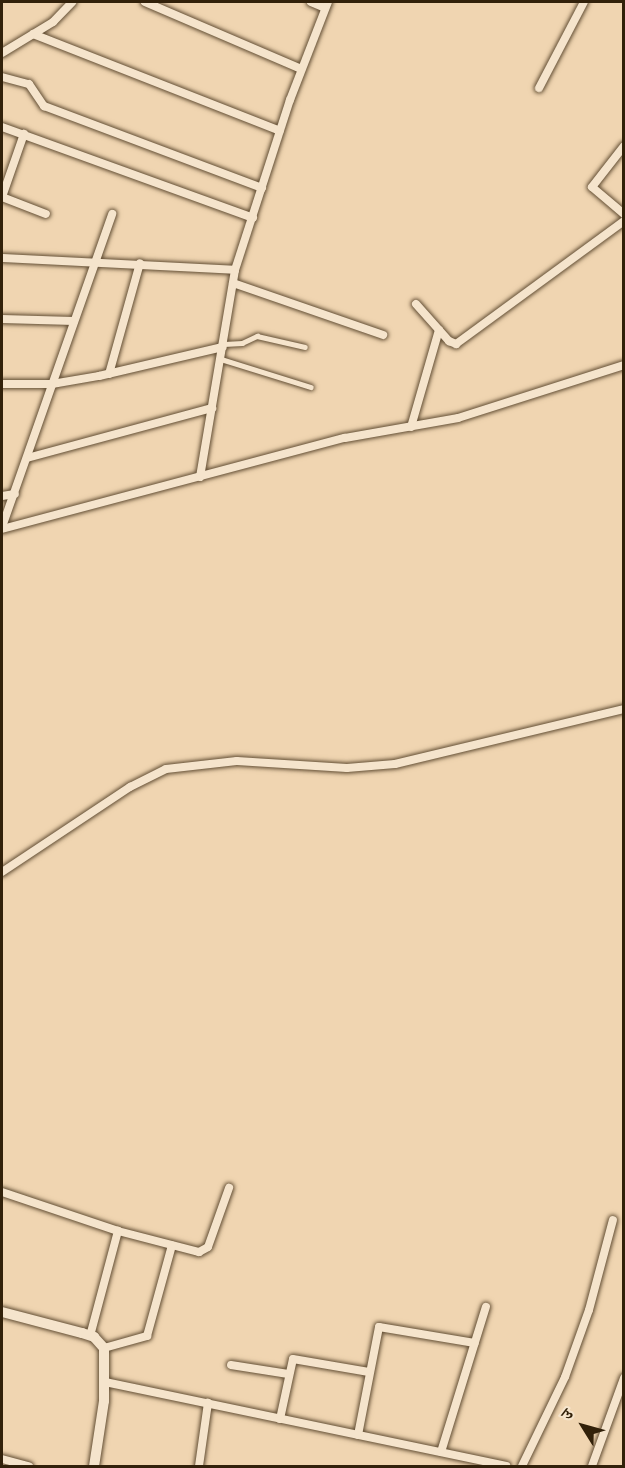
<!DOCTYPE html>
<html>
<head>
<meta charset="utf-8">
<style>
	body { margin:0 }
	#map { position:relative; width:625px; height:1468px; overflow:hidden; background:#f0d5b1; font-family:"Old Standard TT","Noto Serif Devanagari",serif }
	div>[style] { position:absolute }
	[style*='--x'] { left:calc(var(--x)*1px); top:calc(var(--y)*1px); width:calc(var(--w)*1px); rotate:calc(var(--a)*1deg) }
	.roads { filter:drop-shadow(0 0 2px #624e34) drop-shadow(0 0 2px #624e34) }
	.service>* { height:4.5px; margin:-2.25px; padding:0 2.25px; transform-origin:2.25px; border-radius:2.25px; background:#f5e4cc }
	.minor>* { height:8px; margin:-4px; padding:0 4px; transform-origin:4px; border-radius:4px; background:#f5e4cc }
	.tertiary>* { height:10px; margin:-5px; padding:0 5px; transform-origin:5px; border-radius:5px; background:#f5e4cc }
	span { translate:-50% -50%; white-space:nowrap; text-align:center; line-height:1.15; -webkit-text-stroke:4.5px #f5e4cc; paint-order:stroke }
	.frame { position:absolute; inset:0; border:3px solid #32210a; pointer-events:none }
	.north { position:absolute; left:553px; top:1396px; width:60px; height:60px; -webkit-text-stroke:4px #f5e4cc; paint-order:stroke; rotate:307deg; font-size:16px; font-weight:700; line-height:24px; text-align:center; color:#32210a }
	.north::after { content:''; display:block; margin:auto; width:21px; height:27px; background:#32210a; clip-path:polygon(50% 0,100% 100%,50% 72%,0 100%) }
</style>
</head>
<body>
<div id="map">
	<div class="roads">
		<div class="service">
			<i style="--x:224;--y:344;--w:18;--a:-3"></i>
			<i style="--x:242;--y:343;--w:17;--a:-25"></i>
			<i style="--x:257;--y:336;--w:49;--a:12.9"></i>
			<i style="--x:221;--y:359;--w:94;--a:17.3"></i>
		</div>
		<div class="minor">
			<i style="--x:145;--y:2;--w:170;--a:23.2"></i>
			<i style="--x:311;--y:2;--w:15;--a:23"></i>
			<i style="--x:33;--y:34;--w:265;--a:21.4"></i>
			<i style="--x:2;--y:53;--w:60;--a:-31.3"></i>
			<i style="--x:53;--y:22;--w:28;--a:-46"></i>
			<i style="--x:2;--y:77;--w:28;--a:15"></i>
			<i style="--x:29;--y:84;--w:27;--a:56"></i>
			<i style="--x:44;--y:106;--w:233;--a:20.6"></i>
			<i style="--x:539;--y:88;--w:97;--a:-62.4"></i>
			<i style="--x:2;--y:127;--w:267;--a:19.9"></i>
			<i style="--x:624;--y:146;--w:52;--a:128"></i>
			<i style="--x:592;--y:187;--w:42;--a:40.2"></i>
			<i style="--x:2;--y:197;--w:67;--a:-70.8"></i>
			<i style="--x:2;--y:197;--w:47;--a:21.1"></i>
			<i style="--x:2;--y:258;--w:233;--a:2.9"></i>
			<i style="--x:233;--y:283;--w:159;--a:19.1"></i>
			<i style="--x:416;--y:304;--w:50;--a:48.3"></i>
			<i style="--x:449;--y:341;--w:8;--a:23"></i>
			<i style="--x:456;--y:344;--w:208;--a:-36.2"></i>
			<i style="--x:2;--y:319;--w:72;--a:1.6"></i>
			<i style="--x:109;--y:374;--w:115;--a:-74.4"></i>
			<i style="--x:2;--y:384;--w:50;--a:0"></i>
			<i style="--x:52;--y:384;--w:48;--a:-9.7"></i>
			<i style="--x:99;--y:376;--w:127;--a:-13.2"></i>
			<i style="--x:411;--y:427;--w:101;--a:-73.9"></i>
			<i style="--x:27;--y:458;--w:192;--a:-15.1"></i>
			<i style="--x:200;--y:477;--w:210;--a:-80.4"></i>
			<i style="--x:235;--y:270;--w:179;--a:-72.1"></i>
			<i style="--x:290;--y:100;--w:105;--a:-68.8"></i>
			<i style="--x:2;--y:496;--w:13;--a:-9"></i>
			<i style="--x:2;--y:527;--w:332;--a:-70.6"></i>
			<i style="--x:2;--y:529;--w:355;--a:-14.9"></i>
			<i style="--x:345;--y:438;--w:115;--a:-10"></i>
			<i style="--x:458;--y:418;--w:174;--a:-17.7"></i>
			<i style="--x:2;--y:872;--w:154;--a:-33.6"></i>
			<i style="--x:130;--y:787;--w:40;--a:-26.6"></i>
			<i style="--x:166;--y:769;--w:71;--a:-6.4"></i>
			<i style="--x:237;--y:761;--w:110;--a:3.6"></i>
			<i style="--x:347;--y:768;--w:48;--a:-4.8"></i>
			<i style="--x:395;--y:764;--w:236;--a:-13.5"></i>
			<i style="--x:2;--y:1192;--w:122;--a:18.6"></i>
			<i style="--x:118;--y:1231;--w:84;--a:14.5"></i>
			<i style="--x:199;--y:1252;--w:10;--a:-29"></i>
			<i style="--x:208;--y:1247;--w:63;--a:-70.4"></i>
			<i style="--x:90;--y:1336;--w:109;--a:-75.1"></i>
			<i style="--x:104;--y:1348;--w:45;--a:-15.6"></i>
			<i style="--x:147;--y:1336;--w:94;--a:-74.6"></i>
			<i style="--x:231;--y:1365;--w:58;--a:9"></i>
			<i style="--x:105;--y:1382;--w:410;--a:11.8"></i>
			<i style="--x:280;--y:1419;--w:61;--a:-77.8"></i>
			<i style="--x:293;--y:1359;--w:77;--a:9.7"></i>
			<i style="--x:358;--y:1435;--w:110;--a:-79"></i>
			<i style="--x:379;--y:1327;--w:97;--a:9.5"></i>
			<i style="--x:441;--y:1452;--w:152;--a:-72.8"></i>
			<i style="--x:2;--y:1459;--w:28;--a:15"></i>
			<i style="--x:199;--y:1466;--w:64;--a:-81.9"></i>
			<i style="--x:522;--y:1466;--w:99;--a:-64.2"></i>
			<i style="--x:565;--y:1377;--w:71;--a:-70.3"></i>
			<i style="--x:589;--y:1310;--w:93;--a:-75.1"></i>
			<i style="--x:592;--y:1466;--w:94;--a:-70"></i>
		</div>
		<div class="tertiary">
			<i style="--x:2;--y:1312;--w:83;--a:14.7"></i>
			<i style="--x:82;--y:1333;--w:13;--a:18"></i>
			<i style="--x:94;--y:1337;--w:15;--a:48"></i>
			<i style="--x:104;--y:1348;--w:53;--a:90"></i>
			<i style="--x:104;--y:1401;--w:66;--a:98.7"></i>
		</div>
	</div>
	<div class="frame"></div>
	<div class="north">उ</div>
</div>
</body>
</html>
